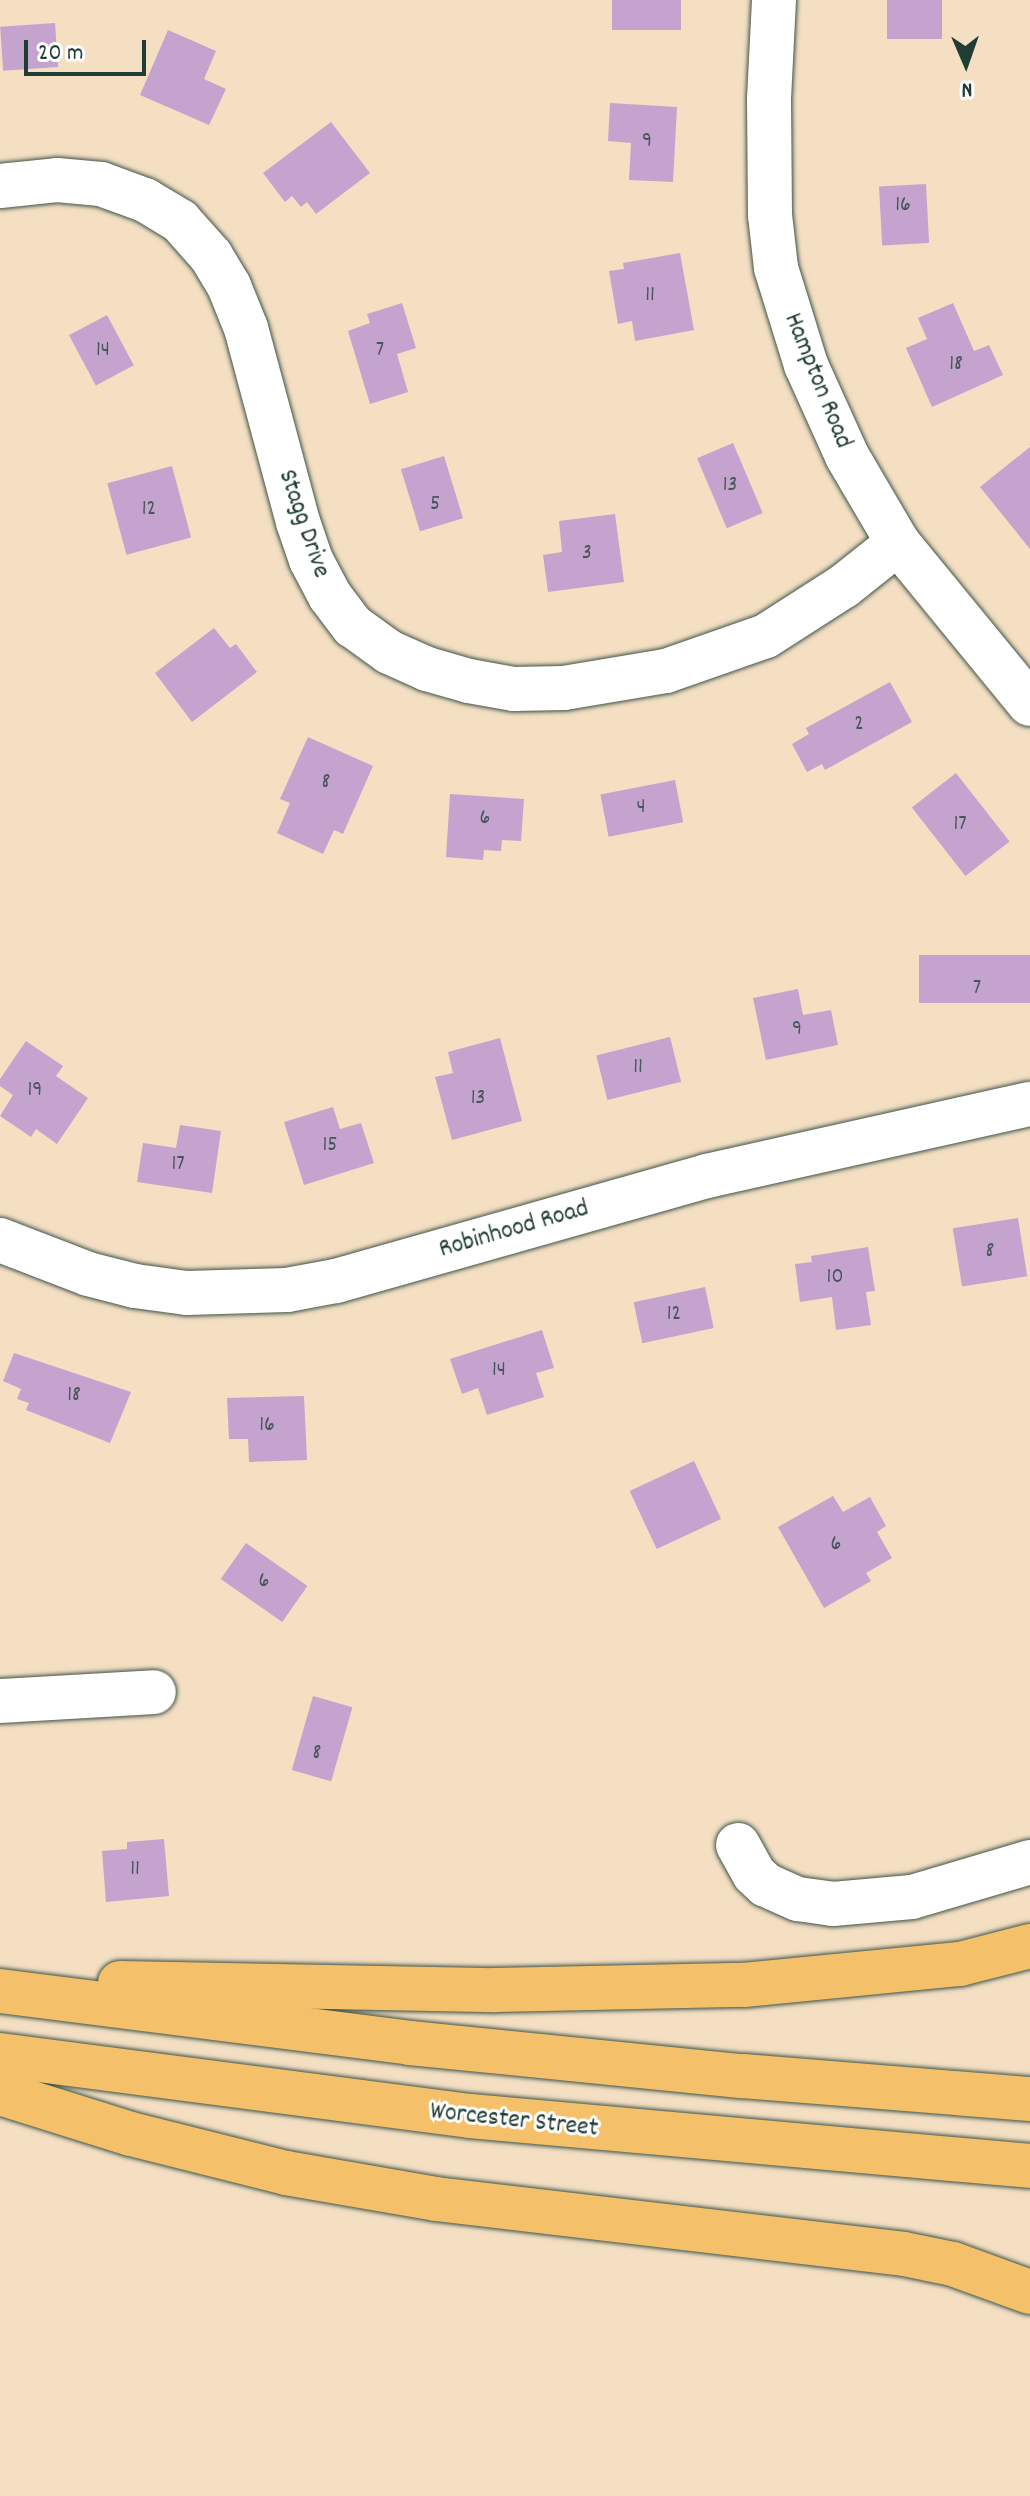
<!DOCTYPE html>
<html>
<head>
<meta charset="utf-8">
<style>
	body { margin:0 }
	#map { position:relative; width:1030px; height:2496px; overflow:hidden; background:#f4dfc3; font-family:Dekko,sans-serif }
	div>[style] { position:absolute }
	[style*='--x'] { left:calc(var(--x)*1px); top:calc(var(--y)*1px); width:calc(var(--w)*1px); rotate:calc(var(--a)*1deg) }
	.building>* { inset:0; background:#c4a3ce; transform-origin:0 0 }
	.roads { filter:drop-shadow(0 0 2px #3f5549) drop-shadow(0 0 2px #3f5549) }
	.street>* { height:44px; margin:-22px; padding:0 22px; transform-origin:22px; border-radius:22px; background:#fff }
	.highway>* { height:44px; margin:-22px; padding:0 22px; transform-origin:22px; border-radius:22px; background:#f4c16a }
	span { translate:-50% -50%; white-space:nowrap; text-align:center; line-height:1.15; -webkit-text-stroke:6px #fff; paint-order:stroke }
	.number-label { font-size:22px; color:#48565a }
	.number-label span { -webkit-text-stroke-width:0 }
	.street-label { font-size:26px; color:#1f3d34 }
	.north { position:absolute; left:926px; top:24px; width:80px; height:80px; -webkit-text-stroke:6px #fff; paint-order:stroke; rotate:178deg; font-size:22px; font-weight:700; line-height:32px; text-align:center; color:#1f3d34 }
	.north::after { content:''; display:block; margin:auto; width:28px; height:36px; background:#1f3d34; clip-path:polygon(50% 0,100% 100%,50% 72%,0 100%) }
	.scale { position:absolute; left:24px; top:40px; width:122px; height:36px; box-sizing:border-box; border:4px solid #1f3d34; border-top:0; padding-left:10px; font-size:24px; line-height:28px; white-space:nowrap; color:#1f3d34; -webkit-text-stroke:6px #fff; paint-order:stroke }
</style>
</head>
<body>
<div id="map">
	<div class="building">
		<i style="left:612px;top:0;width:69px;height:30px"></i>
		<i style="left:887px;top:0;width:55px;height:39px"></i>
		<i style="left:55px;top:23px;width:44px;height:55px;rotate:86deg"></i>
		<i style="clip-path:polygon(168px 30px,216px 51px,204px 79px,226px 89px,209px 125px,140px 95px)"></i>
		<i style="clip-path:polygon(610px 103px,677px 107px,673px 182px,629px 180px,631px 143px,608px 141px)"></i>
		<i style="clip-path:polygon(331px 122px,370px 173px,316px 214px,307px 202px,301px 207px,292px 196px,285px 202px,263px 173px)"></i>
		<i style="left:926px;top:184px;width:59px;height:47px;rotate:87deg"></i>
		<i style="clip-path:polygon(680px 253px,694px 330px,635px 341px,632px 321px,618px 324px,609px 271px,624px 269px,623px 263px)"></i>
		<i style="clip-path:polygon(402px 303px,416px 348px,397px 354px,408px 392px,370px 404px,348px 331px,370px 323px,367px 314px)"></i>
		<i style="clip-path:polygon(953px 303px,974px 351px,989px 345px,1003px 375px,932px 407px,906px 348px,927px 339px,918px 318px)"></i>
		<i style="left:107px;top:315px;width:57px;height:43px;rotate:62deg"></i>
		<i style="left:733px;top:443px;width:76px;height:39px;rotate:67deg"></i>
		<i style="clip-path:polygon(1030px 447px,1030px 549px,980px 487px)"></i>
		<i style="left:444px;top:456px;width:65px;height:45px;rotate:73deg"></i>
		<i style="left:172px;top:466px;width:74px;height:67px;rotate:75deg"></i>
		<i style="clip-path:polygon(615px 514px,624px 582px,548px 592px,543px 555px,562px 552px,559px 521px)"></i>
		<i style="clip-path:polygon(214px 628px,230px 648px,236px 644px,257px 672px,192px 722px,155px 673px)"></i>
		<i style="clip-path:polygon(890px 682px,912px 722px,825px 770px,822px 764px,807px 772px,792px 744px,809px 734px,806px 728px)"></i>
		<i style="clip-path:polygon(308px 737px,373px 766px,343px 834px,334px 830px,323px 854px,277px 833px,290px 803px,280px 799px)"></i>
		<i style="left:956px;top:773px;width:87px;height:56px;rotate:52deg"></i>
		<i style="left:675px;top:780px;width:43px;height:76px;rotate:79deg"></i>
		<i style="clip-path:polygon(450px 794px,524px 799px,521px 841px,502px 840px,501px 851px,484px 850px,483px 860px,446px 857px)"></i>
		<i style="left:1030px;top:955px;width:48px;height:111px;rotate:90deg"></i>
		<i style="clip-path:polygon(798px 989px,803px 1015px,831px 1010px,838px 1045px,766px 1060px,753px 998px)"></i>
		<i style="left:670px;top:1037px;width:46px;height:76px;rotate:76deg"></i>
		<i style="clip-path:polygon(500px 1038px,522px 1121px,452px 1140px,435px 1077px,453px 1073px,448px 1052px)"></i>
		<i style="clip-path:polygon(26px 1041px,63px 1066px,56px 1076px,88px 1098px,57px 1144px,36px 1129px,31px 1137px,0 1116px,13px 1095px,0 1086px,0 1079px)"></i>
		<i style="clip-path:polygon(333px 1107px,340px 1129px,361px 1123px,374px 1163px,304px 1185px,284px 1122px)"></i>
		<i style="clip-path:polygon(180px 1125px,221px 1131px,212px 1193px,137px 1182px,143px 1143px,176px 1148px)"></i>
		<i style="left:1018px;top:1218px;width:59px;height:66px;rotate:81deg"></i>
		<i style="clip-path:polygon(868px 1247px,875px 1291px,866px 1292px,871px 1325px,836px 1330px,832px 1297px,800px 1302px,795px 1264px,812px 1262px,811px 1256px)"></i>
		<i style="left:705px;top:1287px;width:42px;height:73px;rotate:78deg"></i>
		<i style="clip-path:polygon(542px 1330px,554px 1368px,536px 1373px,544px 1397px,487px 1415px,478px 1388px,462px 1394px,450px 1359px)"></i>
		<i style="clip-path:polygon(14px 1353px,131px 1392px,110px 1443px,26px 1410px,29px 1403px,17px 1399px,21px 1389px,3px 1381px)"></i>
		<i style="clip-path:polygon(304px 1396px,307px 1460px,249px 1462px,248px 1439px,229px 1439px,227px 1398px)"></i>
		<i style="left:694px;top:1461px;width:64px;height:71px;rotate:65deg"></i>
		<i style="clip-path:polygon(833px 1496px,843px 1512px,870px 1497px,886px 1526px,877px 1532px,892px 1558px,866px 1573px,871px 1581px,824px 1608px,778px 1527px)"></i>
		<i style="left:246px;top:1543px;width:75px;height:44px;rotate:35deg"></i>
		<i style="left:313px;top:1696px;width:41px;height:77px;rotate:16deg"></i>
		<i style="clip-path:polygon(164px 1839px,169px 1896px,106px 1902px,102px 1851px,127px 1849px,127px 1842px)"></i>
	</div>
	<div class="roads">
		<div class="street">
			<i style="--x:774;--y:0;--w:100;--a:92.9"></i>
			<i style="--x:769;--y:100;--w:115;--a:89.5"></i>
			<i style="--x:770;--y:215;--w:53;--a:83.5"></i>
			<i style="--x:776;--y:268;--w:102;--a:72.8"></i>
			<i style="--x:806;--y:365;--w:100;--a:65.7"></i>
			<i style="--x:847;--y:456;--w:101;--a:59.6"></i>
			<i style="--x:898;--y:543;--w:208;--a:50.7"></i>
			<i style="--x:0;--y:186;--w:57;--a:-6"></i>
			<i style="--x:57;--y:180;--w:44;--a:5.2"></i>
			<i style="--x:101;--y:184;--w:47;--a:20"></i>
			<i style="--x:145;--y:200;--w:41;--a:31"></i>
			<i style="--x:180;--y:221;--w:47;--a:48.5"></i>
			<i style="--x:211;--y:256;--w:35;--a:59"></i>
			<i style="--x:229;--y:286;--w:45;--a:68"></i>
			<i style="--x:246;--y:328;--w:201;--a:75"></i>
			<i style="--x:298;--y:522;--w:40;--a:71.1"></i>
			<i style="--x:311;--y:560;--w:41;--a:62.2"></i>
			<i style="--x:330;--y:596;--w:38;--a:53"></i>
			<i style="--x:353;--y:626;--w:44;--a:35.8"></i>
			<i style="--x:389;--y:652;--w:42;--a:24.1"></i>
			<i style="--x:427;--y:669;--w:44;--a:15.9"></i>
			<i style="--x:469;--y:681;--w:46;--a:10.1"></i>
			<i style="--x:514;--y:689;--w:50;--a:-1.1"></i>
			<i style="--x:564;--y:688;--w:103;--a:-9.5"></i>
			<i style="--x:666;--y:671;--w:106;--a:-19.3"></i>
			<i style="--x:766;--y:636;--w:93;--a:-32.7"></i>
			<i style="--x:844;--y:586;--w:69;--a:-38.5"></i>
			<i style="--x:0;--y:1240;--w:94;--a:21.1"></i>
			<i style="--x:88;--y:1274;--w:49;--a:14.3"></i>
			<i style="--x:135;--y:1286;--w:52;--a:7.7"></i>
			<i style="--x:187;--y:1293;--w:100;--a:-1.7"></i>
			<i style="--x:287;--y:1290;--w:50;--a:-10.4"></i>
			<i style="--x:336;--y:1281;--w:386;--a:-15.8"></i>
			<i style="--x:707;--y:1176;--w:331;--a:-12.6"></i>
			<i style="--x:0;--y:1701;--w:154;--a:-3.3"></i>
			<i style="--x:738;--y:1845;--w:33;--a:61"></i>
			<i style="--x:754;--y:1874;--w:16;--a:43"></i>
			<i style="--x:766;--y:1885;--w:35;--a:24"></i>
			<i style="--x:798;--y:1899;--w:35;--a:8"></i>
			<i style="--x:833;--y:1904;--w:79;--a:-5.1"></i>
			<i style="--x:912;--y:1897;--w:123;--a:-16.5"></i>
		</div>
		<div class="highway">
			<i style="--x:120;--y:1983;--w:375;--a:1.1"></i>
			<i style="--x:495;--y:1990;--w:249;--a:-1.2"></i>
			<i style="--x:744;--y:1985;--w:217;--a:-5.6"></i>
			<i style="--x:960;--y:1964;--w:72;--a:-14.4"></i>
			<i style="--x:0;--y:1991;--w:413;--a:7.2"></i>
			<i style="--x:410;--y:2043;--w:335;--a:5.7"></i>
			<i style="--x:743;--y:2076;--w:288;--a:4.6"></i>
			<i style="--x:0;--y:2055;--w:474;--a:7.4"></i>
			<i style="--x:470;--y:2116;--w:562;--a:5.1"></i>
			<i style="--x:0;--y:2093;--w:137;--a:17.4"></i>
			<i style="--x:131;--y:2134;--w:160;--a:14.1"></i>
			<i style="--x:286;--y:2173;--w:152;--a:9.8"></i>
			<i style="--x:436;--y:2199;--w:471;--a:6.7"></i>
			<i style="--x:904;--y:2254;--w:50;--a:11.5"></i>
			<i style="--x:953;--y:2264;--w:82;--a:20"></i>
		</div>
	</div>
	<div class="number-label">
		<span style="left:647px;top:142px">9</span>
		<span style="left:903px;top:206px">16</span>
		<span style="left:650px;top:296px">11</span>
		<span style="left:103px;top:351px">14</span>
		<span style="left:380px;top:351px">7</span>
		<span style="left:956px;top:365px">18</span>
		<span style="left:730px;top:486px">13</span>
		<span style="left:435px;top:505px">5</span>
		<span style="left:149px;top:510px">12</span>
		<span style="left:587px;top:554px">3</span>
		<span style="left:859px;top:725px">2</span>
		<span style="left:326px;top:783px">8</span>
		<span style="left:641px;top:808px">4</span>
		<span style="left:485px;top:819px">6</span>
		<span style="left:960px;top:825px">17</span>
		<span style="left:977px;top:989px">7</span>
		<span style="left:797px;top:1030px">9</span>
		<span style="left:638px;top:1068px">11</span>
		<span style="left:35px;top:1091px">19</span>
		<span style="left:478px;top:1099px">13</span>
		<span style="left:330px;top:1146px">15</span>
		<span style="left:178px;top:1165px">17</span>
		<span style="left:990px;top:1252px">8</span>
		<span style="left:835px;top:1278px">10</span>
		<span style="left:674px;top:1315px">12</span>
		<span style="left:499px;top:1371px">14</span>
		<span style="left:74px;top:1396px">18</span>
		<span style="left:267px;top:1426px">16</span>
		<span style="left:836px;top:1545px">6</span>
		<span style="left:264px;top:1582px">6</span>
		<span style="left:317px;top:1754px">8</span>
		<span style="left:135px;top:1870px">11</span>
	</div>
	<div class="street-label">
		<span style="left:817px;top:381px;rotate:68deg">Hampton Road</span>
		<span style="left:303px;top:524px;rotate:71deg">Stagg Drive</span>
		<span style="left:514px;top:1230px;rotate:-16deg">Robinhood Road</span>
		<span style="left:514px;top:2121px;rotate:6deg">Worcester Street</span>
	</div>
	<div class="north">N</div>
	<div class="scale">20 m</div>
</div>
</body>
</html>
